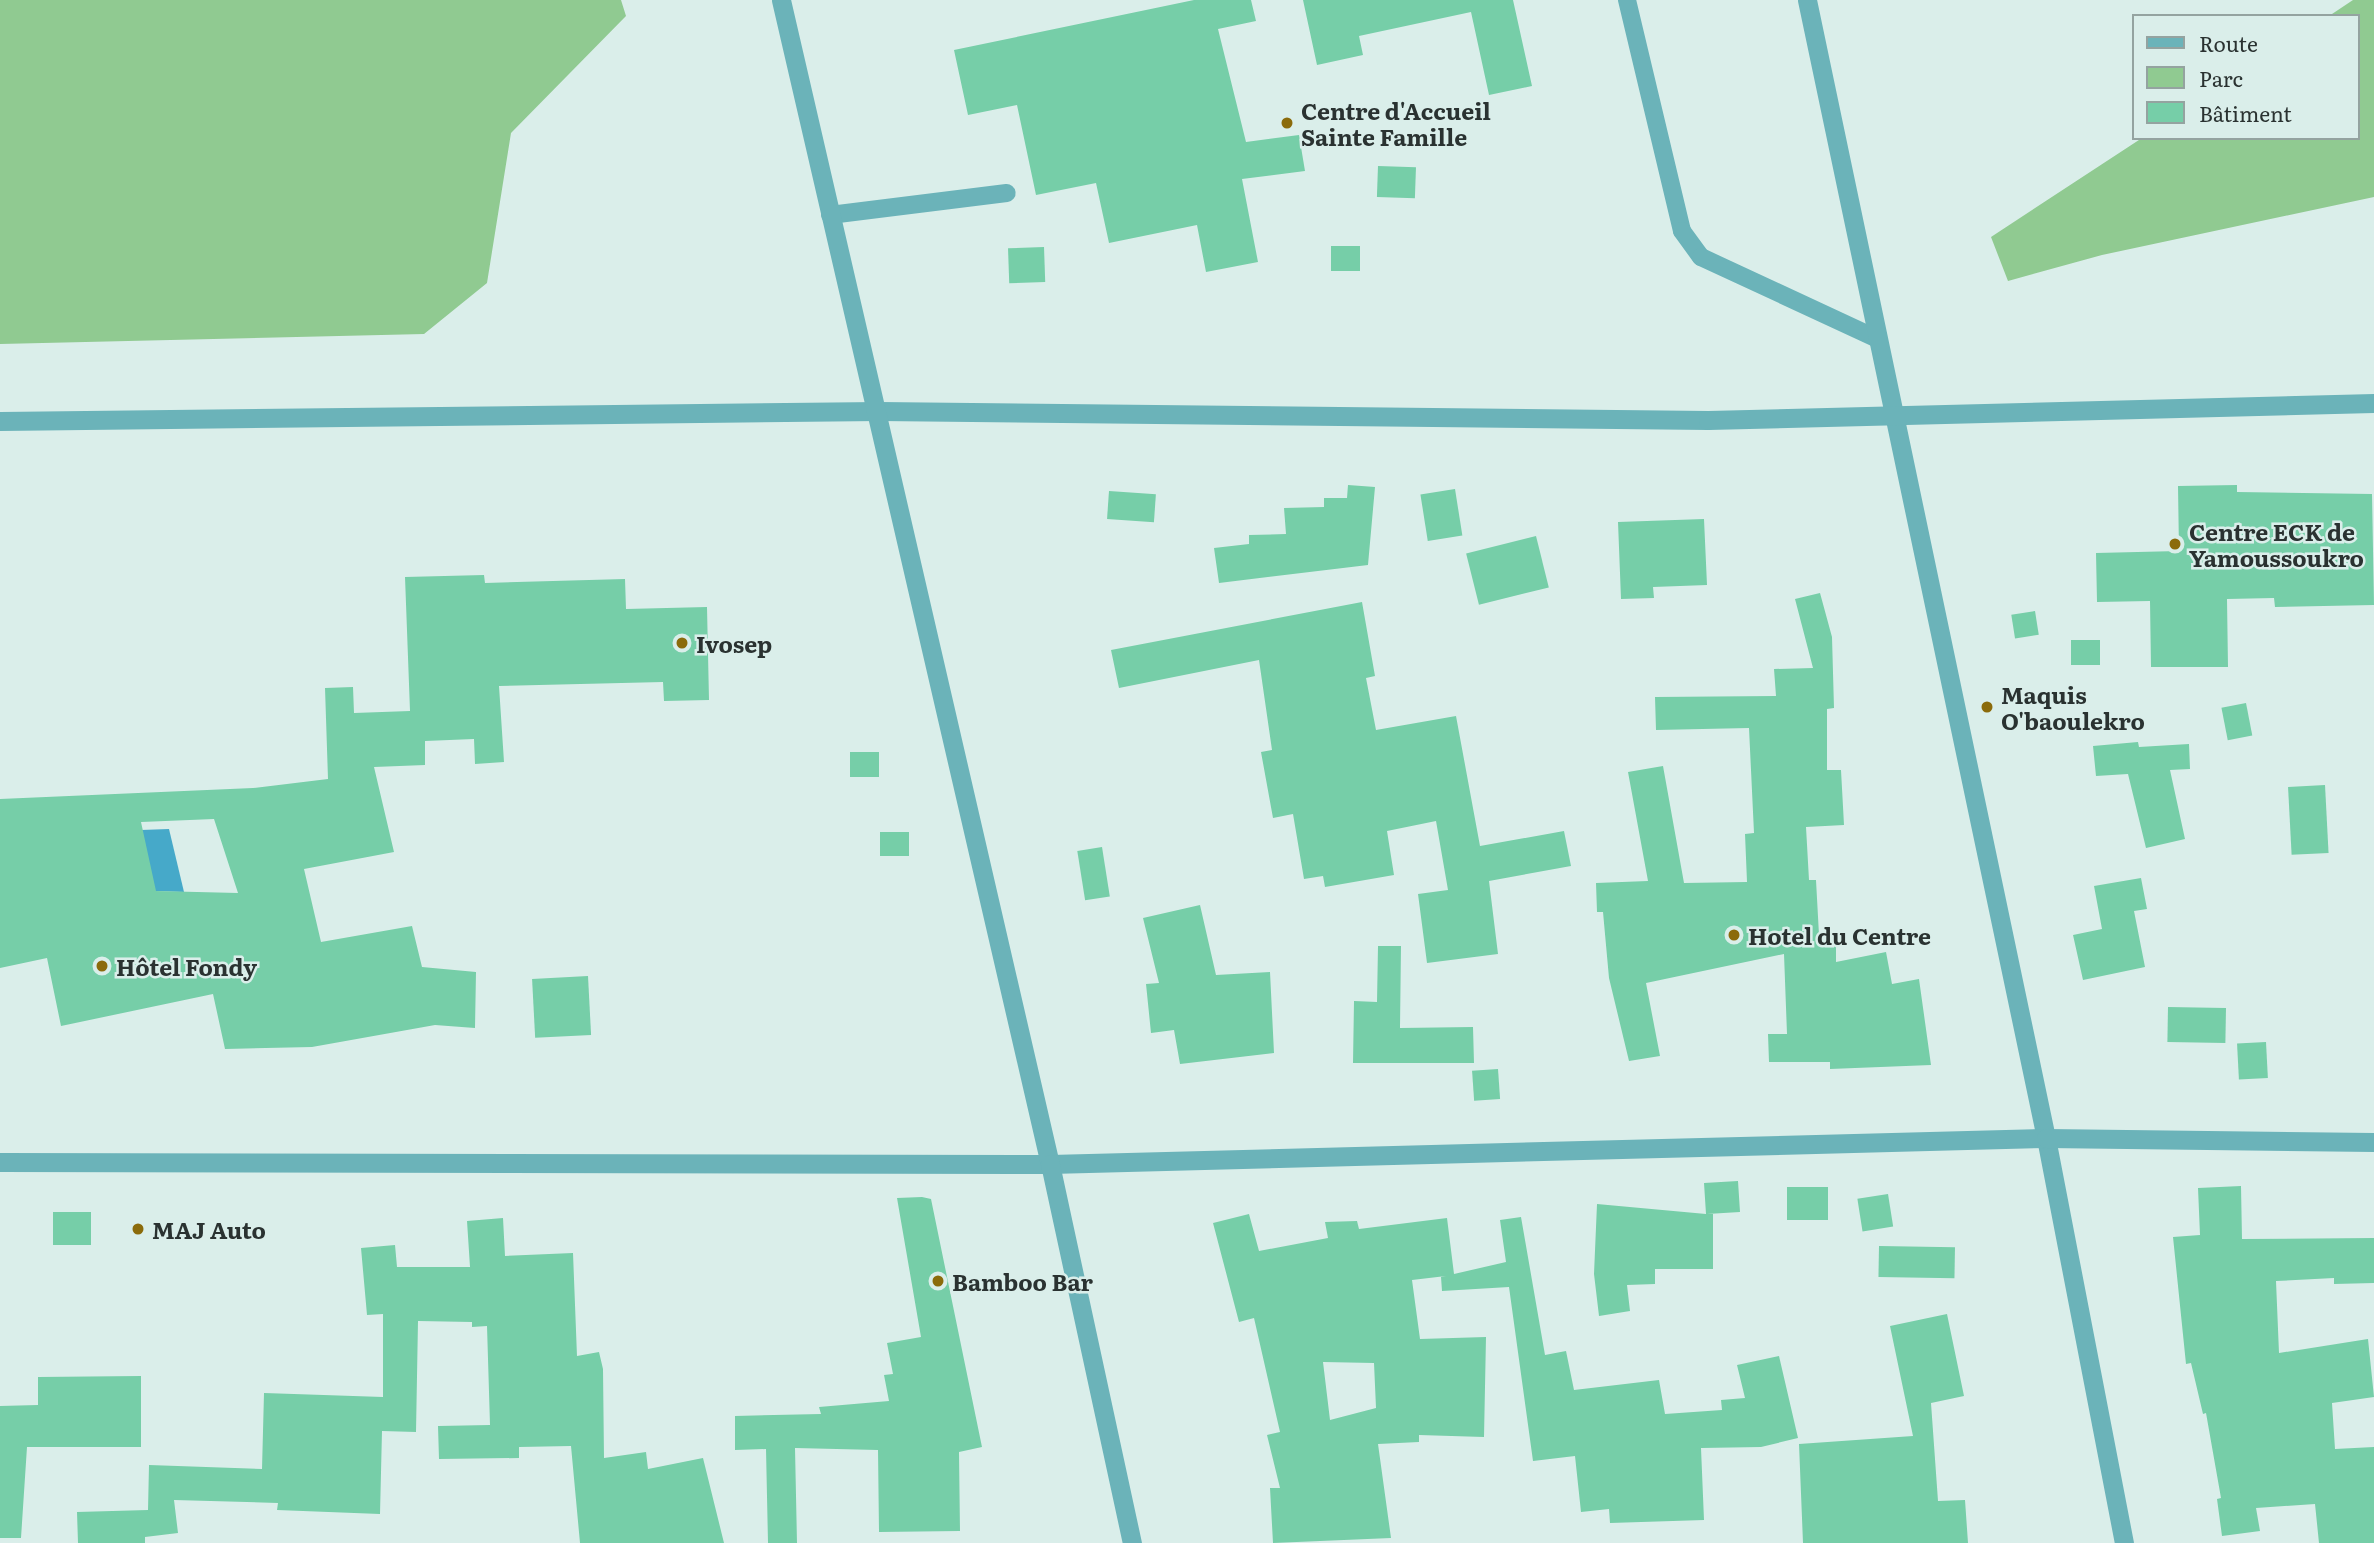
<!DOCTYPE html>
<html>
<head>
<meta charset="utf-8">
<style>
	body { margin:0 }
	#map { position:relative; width:2374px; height:1543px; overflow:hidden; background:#daeeea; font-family:Literata,serif }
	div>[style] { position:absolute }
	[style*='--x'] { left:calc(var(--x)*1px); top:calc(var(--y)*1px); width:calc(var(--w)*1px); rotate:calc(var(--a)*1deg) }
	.green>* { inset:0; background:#90ca91 }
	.water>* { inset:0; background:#46a9c9 }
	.building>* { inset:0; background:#76cea8; transform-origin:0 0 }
	.service>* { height:18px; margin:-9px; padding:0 9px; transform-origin:9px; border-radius:9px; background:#6bb3b9 }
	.minor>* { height:19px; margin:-9.5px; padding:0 9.5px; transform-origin:9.5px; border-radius:9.5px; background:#6bb3b9 }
	.tertiary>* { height:19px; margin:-9.5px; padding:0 9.5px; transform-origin:9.5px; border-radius:9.5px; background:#6bb3b9 }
	.dots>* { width:19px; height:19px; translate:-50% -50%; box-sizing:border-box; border:4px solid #daeeea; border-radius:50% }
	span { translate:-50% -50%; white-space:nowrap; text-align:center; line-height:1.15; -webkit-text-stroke:5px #daeeea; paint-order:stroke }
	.poi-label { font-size:23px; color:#2a3231; font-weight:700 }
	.left { translate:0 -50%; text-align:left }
	.legend { position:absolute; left:2132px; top:14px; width:228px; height:126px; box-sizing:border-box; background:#daeeea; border:2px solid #94a3a0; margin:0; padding:9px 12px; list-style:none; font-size:21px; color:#2a3231 }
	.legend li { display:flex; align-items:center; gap:14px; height:35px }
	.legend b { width:35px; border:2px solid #94a3a0 }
</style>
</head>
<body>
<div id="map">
	<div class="green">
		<i style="clip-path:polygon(0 0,621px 0,626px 16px,511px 133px,487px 283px,424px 334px,0 344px)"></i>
		<i style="clip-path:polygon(2353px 0,2374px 0,2374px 197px,2102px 255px,2008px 281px,1991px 237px,2142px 138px,2358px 138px,2358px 16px,2329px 16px)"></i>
	</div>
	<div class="water">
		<i style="clip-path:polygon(169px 829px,184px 892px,155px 891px,141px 830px)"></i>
	</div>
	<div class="building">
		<i style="clip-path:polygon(1194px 0,1251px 0,1256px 21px,1218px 29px,1246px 142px,1299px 135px,1305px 171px,1242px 179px,1258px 262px,1206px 272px,1197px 225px,1109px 243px,1096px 183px,1036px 195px,1017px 105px,968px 115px,954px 50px)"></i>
		<i style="clip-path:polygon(1303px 0,1513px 0,1532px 86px,1489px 95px,1471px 12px,1359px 36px,1363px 55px,1317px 65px)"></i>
		<i style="left:1378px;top:166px;width:38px;height:31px;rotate:2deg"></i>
		<i style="left:1331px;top:246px;width:29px;height:25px"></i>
		<i style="left:1044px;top:247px;width:35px;height:36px;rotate:88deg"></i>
		<i style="clip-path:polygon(1348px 485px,1375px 487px,1368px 565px,1219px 583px,1214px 548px,1249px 544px,1249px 535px,1286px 534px,1284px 508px,1324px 507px,1324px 498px,1347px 498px)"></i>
		<i style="clip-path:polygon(2237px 485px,2237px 492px,2372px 494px,2374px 605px,2275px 607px,2274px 598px,2227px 599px,2228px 667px,2151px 667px,2150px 601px,2097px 602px,2096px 553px,2179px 551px,2178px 486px)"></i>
		<i style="left:1455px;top:489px;width:47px;height:35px;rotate:81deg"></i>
		<i style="left:1109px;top:491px;width:47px;height:28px;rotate:4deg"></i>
		<i style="clip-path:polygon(1704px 519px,1707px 585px,1653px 587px,1654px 598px,1621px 599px,1618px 522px)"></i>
		<i style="left:1536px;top:536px;width:53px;height:72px;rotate:76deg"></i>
		<i style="clip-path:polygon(evenodd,484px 575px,485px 583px,625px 579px,626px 609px,707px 607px,709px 700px,664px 701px,663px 682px,499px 686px,504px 762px,475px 764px,474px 739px,425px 741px,425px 765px,374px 767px,394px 852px,304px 869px,321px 942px,412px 926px,422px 967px,476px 972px,475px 1028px,435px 1025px,312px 1047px,225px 1049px,213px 994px,61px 1026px,47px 958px,0 968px,0 799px,253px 788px,328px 779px,325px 688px,353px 687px,354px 713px,410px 711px,405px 577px,484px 575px,214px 819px,238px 893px,156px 891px,141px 822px,214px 819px)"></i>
		<i style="clip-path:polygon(1820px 593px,1832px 637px,1834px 708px,1827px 709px,1827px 770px,1841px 770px,1844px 825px,1806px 827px,1809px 880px,1816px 880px,1819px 935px,1836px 935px,1836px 962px,1886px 952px,1892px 984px,1919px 979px,1931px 1065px,1830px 1069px,1830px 1062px,1769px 1062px,1768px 1034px,1787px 1034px,1784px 954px,1646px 983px,1660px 1056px,1629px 1061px,1609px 978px,1603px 912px,1597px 912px,1596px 883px,1648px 881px,1628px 772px,1663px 766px,1684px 883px,1747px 882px,1745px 834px,1754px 833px,1749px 728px,1656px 730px,1655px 697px,1776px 696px,1774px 669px,1813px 668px,1795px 599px)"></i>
		<i style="clip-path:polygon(1362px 602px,1375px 676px,1366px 678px,1376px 730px,1456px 716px,1480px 846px,1564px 831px,1571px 866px,1489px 881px,1498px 954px,1427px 963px,1418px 894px,1448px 890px,1436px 821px,1387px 831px,1394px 875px,1325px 887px,1323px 876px,1304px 879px,1293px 814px,1273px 818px,1261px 752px,1272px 750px,1259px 660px,1119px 688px,1111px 650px)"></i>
		<i style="left:2035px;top:611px;width:24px;height:24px;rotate:81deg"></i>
		<i style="left:2071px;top:640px;width:29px;height:25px"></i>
		<i style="left:2246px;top:703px;width:33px;height:25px;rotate:79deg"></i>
		<i style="clip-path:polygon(2138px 742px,2139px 747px,2189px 744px,2190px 769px,2170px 770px,2185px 839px,2146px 848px,2128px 774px,2096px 776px,2093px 746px)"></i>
		<i style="left:850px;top:752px;width:29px;height:25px"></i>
		<i style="left:2325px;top:785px;width:68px;height:37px;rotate:87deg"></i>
		<i style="left:880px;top:832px;width:29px;height:24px"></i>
		<i style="left:1102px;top:847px;width:50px;height:25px;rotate:81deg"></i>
		<i style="clip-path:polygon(2141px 878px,2147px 909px,2134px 911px,2145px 967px,2083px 980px,2073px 935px,2102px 929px,2094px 886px)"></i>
		<i style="clip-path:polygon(1200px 905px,1216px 975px,1270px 972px,1274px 1053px,1180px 1064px,1174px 1030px,1151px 1033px,1146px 984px,1159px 983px,1143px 918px)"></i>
		<i style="clip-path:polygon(1378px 946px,1401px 946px,1400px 1028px,1473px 1027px,1474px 1063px,1353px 1063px,1354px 1001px,1377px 1002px)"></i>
		<i style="left:588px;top:976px;width:59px;height:56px;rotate:87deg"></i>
		<i style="left:2168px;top:1007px;width:58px;height:35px;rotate:1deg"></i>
		<i style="left:2266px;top:1042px;width:36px;height:29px;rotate:87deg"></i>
		<i style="left:1498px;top:1069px;width:30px;height:26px;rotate:86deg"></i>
		<i style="clip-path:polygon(1738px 1181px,1740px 1212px,1707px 1214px,1713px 1214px,1713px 1269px,1655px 1269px,1655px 1284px,1627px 1285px,1630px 1311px,1599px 1316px,1594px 1274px,1597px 1204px,1706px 1214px,1704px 1183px)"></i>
		<i style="clip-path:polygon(2241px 1186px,2242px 1239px,2374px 1238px,2374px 1283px,2334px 1284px,2334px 1278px,2276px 1281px,2279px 1353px,2368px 1339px,2374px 1397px,2332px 1403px,2335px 1449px,2374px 1447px,2374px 1543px,2319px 1543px,2315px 1504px,2256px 1508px,2260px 1531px,2222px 1536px,2217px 1499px,2221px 1498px,2206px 1413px,2203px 1414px,2191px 1363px,2186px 1364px,2173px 1237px,2200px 1235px,2198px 1188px)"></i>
		<i style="left:1828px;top:1187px;width:33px;height:41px;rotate:90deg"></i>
		<i style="left:1888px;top:1194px;width:33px;height:31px;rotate:81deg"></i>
		<i style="clip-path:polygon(922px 1197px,931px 1199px,982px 1447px,959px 1452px,960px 1531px,879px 1532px,878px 1450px,795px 1448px,797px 1543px,768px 1543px,766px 1449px,735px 1450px,735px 1416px,821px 1414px,819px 1407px,889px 1401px,884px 1375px,893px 1374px,887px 1343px,921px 1337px,897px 1198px)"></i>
		<i style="left:53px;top:1212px;width:38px;height:33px"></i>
		<i style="clip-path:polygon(evenodd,1249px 1214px,1259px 1251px,1328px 1238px,1325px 1222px,1357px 1221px,1359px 1229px,1447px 1218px,1454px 1274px,1506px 1262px,1500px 1220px,1521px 1217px,1545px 1355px,1566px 1351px,1574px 1390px,1659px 1380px,1665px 1414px,1722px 1410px,1721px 1400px,1745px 1398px,1737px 1365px,1779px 1356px,1798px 1438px,1761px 1447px,1701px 1448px,1704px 1520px,1610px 1523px,1609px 1509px,1581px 1512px,1575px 1456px,1533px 1461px,1509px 1287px,1442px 1291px,1441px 1277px,1446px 1276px,1412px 1280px,1420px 1339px,1486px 1337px,1484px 1437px,1419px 1435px,1419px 1442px,1378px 1444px,1391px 1538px,1273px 1543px,1270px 1488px,1280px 1488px,1267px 1435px,1280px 1432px,1254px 1318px,1239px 1322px,1213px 1223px,1249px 1214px,1323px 1362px,1374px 1363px,1376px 1408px,1330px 1420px,1323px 1362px)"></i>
		<i style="clip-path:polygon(503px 1218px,505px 1256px,573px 1253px,577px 1356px,599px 1352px,603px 1369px,604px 1458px,646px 1452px,648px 1469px,703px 1458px,724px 1543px,580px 1543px,571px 1446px,519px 1447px,519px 1458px,439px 1459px,438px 1426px,490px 1425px,487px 1326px,472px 1327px,472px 1322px,418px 1321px,416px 1432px,382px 1431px,380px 1514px,277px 1510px,278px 1503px,174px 1500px,178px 1533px,145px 1537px,145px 1543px,78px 1543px,77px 1512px,148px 1510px,149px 1465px,262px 1469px,264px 1393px,383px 1397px,383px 1314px,367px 1315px,361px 1248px,395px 1245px,397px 1267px,470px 1267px,467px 1221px)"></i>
		<i style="left:1879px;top:1246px;width:76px;height:31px;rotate:1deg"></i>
		<i style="clip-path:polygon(1947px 1314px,1964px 1396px,1931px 1403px,1938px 1501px,1965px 1500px,1968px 1543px,1803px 1543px,1799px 1444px,1913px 1436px,1890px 1326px)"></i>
		<i style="clip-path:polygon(141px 1376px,141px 1447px,27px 1447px,21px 1538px,0 1538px,0 1406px,38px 1405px,38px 1377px)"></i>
	</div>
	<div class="service">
		<i style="--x:1627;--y:0;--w:237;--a:76.6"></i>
		<i style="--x:1682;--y:231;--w:32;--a:54"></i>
		<i style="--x:1701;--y:257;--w:195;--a:24.9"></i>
		<i style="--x:830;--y:215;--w:178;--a:-7.1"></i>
	</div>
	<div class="minor">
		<i style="--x:1807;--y:0;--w:1163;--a:78.14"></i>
		<i style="--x:2046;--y:1138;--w:412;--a:79.1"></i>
		<i style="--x:0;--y:421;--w:879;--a:-0.65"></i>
		<i style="--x:879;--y:411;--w:829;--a:0.62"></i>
		<i style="--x:1708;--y:420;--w:666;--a:-1.46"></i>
		<i style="--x:0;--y:1162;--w:1050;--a:0.11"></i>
		<i style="--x:1050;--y:1164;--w:996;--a:-1.5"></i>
		<i style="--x:2046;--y:1138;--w:328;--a:0.7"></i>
	</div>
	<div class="tertiary">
		<i style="--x:781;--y:0;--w:1195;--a:76.99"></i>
		<i style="--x:1050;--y:1164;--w:388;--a:77.8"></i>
	</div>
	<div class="dots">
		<i style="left:1287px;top:123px;background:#8b6b0b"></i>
		<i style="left:2175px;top:544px;background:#8b6b0b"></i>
		<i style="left:682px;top:643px;background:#8b6b0b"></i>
		<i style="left:1987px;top:707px;background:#8b6b0b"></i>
		<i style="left:1734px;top:935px;background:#8b6b0b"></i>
		<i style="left:102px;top:966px;background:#8b6b0b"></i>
		<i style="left:138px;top:1229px;background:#8b6b0b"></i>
		<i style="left:938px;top:1281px;background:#8b6b0b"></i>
	</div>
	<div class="poi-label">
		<span class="left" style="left:1301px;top:123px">Centre d'Accueil<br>Sainte Famille</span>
		<span class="left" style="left:2189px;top:544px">Centre ECK de<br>Yamoussoukro</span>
		<span class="left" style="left:696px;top:643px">Ivosep</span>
		<span class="left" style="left:2001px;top:707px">Maquis<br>O'baoulekro</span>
		<span class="left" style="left:1748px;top:935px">Hotel du Centre</span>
		<span class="left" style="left:116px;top:966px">Hôtel Fondy</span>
		<span class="left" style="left:152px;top:1229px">MAJ Auto</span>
		<span class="left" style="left:952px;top:1281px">Bamboo Bar</span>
	</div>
	<ul class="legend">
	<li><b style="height:9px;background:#6bb3b9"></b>Route</li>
	<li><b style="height:19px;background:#90ca91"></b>Parc</li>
	<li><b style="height:19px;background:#76cea8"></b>Bâtiment</li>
	</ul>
</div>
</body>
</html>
